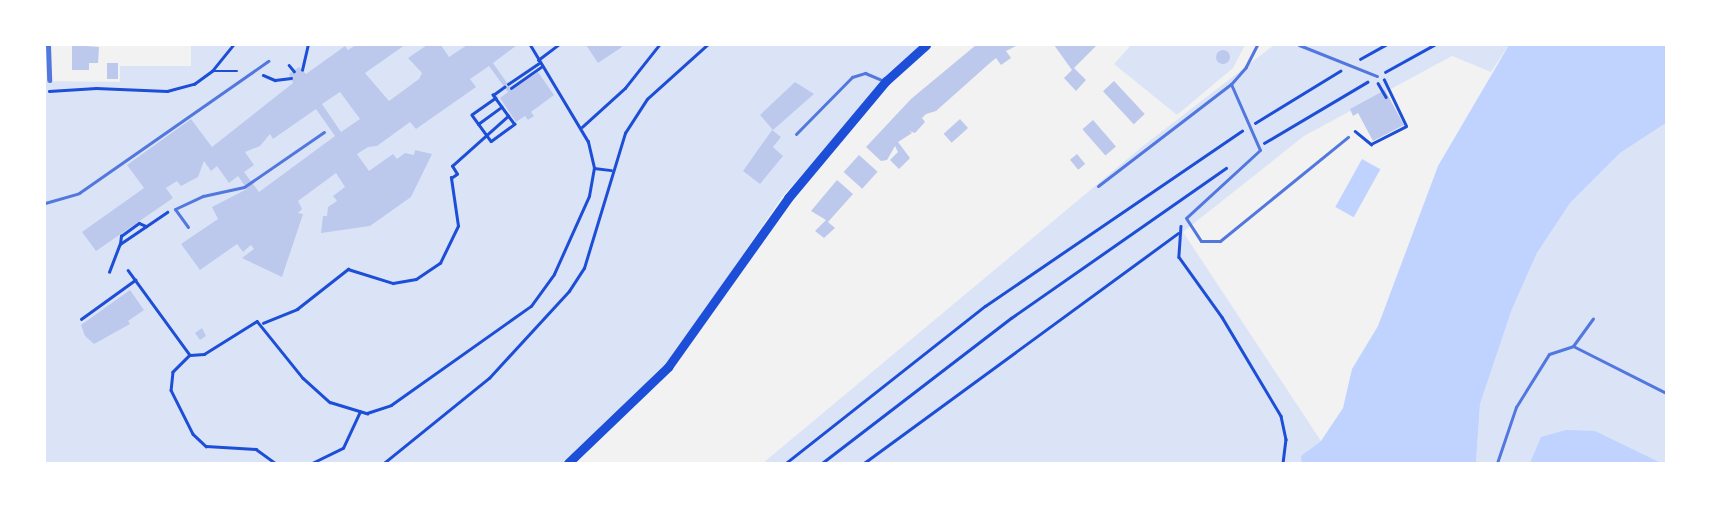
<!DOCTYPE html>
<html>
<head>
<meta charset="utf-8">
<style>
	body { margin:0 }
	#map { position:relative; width:1711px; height:508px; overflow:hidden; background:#f2f2f2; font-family:Karla,sans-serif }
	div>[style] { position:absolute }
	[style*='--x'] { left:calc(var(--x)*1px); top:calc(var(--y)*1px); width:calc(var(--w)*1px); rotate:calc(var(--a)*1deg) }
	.green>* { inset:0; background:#dbe4f7 }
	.water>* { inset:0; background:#bfd3fe; transform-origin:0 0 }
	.building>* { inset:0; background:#bdc9ec; transform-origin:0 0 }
	.round { border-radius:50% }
	.path>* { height:2.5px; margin:-1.25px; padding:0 1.25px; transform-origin:1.25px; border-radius:1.25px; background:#1d4ed8 }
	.service>* { height:3px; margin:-1.5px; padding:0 1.5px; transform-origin:1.5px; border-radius:1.5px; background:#5277de }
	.minor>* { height:5px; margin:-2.5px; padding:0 2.5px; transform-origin:2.5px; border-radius:2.5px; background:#5277de }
	.secondary>* { height:9px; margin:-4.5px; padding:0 4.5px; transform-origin:4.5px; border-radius:4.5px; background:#1d4ed8 }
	span { translate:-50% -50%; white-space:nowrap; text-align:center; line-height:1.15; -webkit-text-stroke:5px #fff; paint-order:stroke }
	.frame { position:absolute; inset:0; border:46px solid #fff; pointer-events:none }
</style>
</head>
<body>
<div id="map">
	<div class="green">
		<i style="clip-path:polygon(191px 45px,925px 45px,886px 81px,782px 197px,667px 366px,566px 463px,45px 463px,45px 81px,120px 82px,120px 66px,191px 66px)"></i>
		<i style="clip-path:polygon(1131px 45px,1245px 45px,1233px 68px,1177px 115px,1114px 64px)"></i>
		<i style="clip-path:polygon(1274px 45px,1509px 45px,1491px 72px,1452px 56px,1304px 136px,1183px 232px,1321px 441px,1302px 456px,1302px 463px,763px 463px,1143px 146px)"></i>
		<i style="clip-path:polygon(1666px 123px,1666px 463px,1476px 463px,1480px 404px,1512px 309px,1537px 253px,1570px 203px,1620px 153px)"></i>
	</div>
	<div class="water">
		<i style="clip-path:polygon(1509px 45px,1666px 45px,1666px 123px,1620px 153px,1570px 203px,1537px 253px,1512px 309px,1480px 404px,1476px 463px,1302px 463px,1301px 456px,1321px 441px,1343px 408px,1352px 369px,1378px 326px,1438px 166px)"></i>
		<i style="left:1362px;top:159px;width:21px;height:55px;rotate:29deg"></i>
		<i style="clip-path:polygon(1566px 430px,1595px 431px,1661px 463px,1530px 463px,1541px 437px)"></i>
	</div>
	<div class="building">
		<i style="clip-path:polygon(72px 45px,99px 47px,98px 63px,89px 63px,89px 70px,72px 70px)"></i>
		<i style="clip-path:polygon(evenodd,356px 45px,405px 45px,365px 73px,389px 101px,419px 79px,422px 73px,408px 58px,427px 45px,441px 45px,449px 57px,467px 45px,517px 45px,493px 63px,512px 90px,538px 72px,554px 95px,531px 112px,534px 116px,528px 120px,525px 116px,516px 122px,500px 98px,508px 92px,489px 66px,470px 79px,476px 87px,416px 129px,410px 122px,377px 146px,368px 147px,357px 154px,369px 171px,393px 154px,397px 159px,405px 153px,414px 155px,415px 150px,432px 154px,411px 197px,370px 226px,321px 233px,323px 216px,327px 216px,328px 207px,337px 201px,333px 196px,345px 187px,336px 173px,298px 201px,302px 209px,298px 213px,303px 214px,282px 277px,242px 258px,254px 249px,251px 245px,243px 252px,237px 244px,200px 270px,181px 244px,218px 219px,212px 207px,247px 189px,238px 176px,229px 183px,217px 166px,211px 171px,204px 161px,198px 177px,181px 186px,177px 181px,166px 188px,173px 198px,96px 251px,82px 232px,144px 188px,127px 165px,191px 119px,212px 147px,293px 83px,289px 74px,299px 67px,306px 74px,345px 46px,348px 50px,356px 45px,340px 92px,360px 119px,341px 132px,322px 104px,340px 92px,356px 45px,316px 109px,335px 136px,259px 192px,244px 172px,254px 165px,245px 152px,260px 146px,270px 134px,273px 139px,316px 109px)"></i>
		<i style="clip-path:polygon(586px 45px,620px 45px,622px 47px,598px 63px)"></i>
		<i style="clip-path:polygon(976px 45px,1018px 45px,1006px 51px,1011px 58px,1001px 65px,996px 58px,991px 62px,936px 111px,926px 114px,922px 118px,925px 122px,915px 133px,909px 131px,912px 133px,898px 142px,910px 158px,899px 169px,890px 160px,898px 152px,895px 146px,887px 160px,881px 161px,866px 147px,911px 99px)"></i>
		<i style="clip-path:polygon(1054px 45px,1097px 45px,1074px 68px,1086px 80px,1076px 91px,1064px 78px,1072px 70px)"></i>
		<i class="round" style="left:1216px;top:50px;width:14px;height:14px"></i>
		<i style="left:107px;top:63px;width:11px;height:16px"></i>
		<i style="left:1114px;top:81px;width:45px;height:15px;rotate:47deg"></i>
		<i style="clip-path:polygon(795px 82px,814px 94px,773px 130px,760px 115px)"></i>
		<i style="clip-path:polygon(1385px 90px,1404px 125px,1373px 141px,1358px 113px,1353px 116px,1350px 109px)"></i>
		<i style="left:960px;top:119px;width:12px;height:22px;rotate:48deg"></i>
		<i style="left:1093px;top:120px;width:35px;height:14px;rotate:49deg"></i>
		<i style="clip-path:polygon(772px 130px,781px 137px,773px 147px,783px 156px,760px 184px,743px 171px)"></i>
		<i style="left:1077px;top:154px;width:13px;height:9px;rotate:51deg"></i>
		<i style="left:859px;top:155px;width:25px;height:23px;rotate:42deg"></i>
		<i style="clip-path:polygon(837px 180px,853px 194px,828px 222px,835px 228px,824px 238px,815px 231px,826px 220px,811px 211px)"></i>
		<i style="clip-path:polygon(130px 290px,144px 310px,128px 321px,130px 324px,94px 344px,85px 336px,81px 325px)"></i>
		<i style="clip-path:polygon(202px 328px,206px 336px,200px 340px,195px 333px)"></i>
	</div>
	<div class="path">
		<i style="--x:1360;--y:59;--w:29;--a:-29"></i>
		<i style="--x:538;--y:60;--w:25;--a:-37"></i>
		<i style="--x:289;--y:65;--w:8;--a:50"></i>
		<i style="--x:302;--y:70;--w:26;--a:-77"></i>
		<i style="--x:212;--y:71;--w:33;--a:-51"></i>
		<i style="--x:1385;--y:72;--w:56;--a:-28.9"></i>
		<i style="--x:263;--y:75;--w:13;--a:23"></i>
		<i style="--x:275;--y:80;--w:16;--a:-7"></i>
		<i style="--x:1378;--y:83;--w:16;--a:60"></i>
		<i style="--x:508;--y:84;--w:37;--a:-34"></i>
		<i style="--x:511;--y:88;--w:38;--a:-35"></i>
		<i style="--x:49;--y:91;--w:47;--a:-3.7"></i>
		<i style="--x:96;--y:88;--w:71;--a:2.4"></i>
		<i style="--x:167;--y:91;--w:28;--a:-15"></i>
		<i style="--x:194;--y:84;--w:22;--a:-36"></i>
		<i style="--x:212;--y:71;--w:25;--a:0"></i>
		<i style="--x:496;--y:98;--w:29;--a:145"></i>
		<i style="--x:472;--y:115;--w:32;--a:54"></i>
		<i style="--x:491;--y:141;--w:29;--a:-36"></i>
		<i style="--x:514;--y:124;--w:10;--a:-127"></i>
		<i style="--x:1255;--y:123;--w:100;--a:-31.5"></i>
		<i style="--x:478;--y:124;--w:29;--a:-36"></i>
		<i style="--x:582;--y:127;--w:58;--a:-42.2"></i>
		<i style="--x:625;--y:88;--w:55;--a:-51.7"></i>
		<i style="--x:1355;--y:131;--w:21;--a:39"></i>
		<i style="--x:1371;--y:144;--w:39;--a:-27"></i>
		<i style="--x:1406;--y:126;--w:51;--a:-115.6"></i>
		<i style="--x:1264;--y:143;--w:120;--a:-30.6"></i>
		<i style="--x:594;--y:168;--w:17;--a:7"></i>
		<i style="--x:1181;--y:226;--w:31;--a:94"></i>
		<i style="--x:1179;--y:257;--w:74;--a:54.4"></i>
		<i style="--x:1222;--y:317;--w:115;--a:59.2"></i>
		<i style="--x:1281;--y:416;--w:24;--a:78"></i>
		<i style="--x:1286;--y:439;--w:24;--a:97"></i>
		<i style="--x:120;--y:244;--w:8;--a:-83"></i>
		<i style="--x:121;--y:236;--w:22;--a:-36"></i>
		<i style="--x:139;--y:223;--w:8;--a:23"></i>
		<i style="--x:128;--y:270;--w:105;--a:53.9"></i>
		<i style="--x:190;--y:355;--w:14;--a:-4"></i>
		<i style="--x:204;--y:354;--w:62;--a:-31.9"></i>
		<i style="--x:257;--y:321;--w:73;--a:51.1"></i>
		<i style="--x:303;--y:378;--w:36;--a:42"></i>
		<i style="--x:330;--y:402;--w:39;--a:17"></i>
		<i style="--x:367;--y:413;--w:25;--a:-18"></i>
		<i style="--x:391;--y:405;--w:171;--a:-35.3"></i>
		<i style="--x:531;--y:306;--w:39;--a:-54"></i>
		<i style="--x:554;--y:274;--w:85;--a:-65.8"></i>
		<i style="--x:589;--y:196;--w:28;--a:-80"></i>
		<i style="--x:594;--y:168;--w:27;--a:-103"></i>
		<i style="--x:588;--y:142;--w:113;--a:-120.9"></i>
		<i style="--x:109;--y:272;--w:30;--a:-69"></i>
		<i style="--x:120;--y:244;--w:57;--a:-34.2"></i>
		<i style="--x:81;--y:319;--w:67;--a:-35.8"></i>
		<i style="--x:263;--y:323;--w:37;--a:-22"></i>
		<i style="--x:297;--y:309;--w:65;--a:-38.1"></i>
		<i style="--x:348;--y:269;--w:47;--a:17.3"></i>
		<i style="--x:393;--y:283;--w:23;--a:-10"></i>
		<i style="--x:416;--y:279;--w:29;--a:-34"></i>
		<i style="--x:440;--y:263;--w:41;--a:-64.1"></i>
		<i style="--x:458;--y:226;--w:49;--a:-98.3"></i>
		<i style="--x:451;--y:178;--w:7;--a:-34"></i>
		<i style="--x:457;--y:174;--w:9;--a:-122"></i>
		<i style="--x:452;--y:166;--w:75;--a:-41.8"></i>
		<i style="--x:508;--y:116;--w:26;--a:-126"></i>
		<i style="--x:493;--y:95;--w:14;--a:-36"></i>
		<i style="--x:190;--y:355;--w:24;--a:135"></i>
		<i style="--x:173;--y:372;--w:18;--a:96"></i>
		<i style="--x:171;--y:390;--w:49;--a:63.4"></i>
		<i style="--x:193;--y:434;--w:18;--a:43"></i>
		<i style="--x:206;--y:446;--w:50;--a:3.4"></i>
		<i style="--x:256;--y:449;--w:24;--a:36"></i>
		<i style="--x:312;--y:463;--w:34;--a:-26"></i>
		<i style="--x:343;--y:448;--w:40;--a:-65"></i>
		<i style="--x:384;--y:463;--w:135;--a:-39"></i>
		<i style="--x:489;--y:378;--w:118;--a:-47.4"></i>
		<i style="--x:569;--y:291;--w:27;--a:-57"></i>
		<i style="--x:584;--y:268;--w:141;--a:-73.1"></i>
		<i style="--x:625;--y:133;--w:40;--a:-57.1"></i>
		<i style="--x:647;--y:99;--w:81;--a:-42"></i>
		<i style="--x:786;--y:463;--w:253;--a:-38.3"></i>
		<i style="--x:985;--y:306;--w:311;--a:-34.3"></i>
		<i style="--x:822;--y:463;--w:238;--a:-37.5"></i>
		<i style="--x:1011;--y:318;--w:262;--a:-34.9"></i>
		<i style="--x:864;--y:463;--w:389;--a:-36.2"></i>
	</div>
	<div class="service">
		<i style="--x:1257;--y:45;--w:25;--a:117"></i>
		<i style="--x:1246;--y:67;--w:23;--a:131"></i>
		<i style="--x:1231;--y:84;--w:72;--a:66.3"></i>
		<i style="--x:1260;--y:150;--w:100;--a:137.4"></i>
		<i style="--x:1186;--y:218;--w:27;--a:57"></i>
		<i style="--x:1201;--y:241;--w:19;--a:0"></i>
		<i style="--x:1220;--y:241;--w:165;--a:-39.1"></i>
		<i style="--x:1299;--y:45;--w:84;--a:21.7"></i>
		<i style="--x:796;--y:134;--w:80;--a:-45.5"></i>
		<i style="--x:852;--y:77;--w:14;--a:-17"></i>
		<i style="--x:865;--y:73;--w:21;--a:23"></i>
		<i style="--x:1098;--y:186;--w:168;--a:-37.5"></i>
		<i style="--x:45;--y:203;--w:35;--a:-16"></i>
		<i style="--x:79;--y:193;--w:231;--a:-34.9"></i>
		<i style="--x:188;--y:227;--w:22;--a:-126"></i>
		<i style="--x:175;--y:209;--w:31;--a:-25"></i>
		<i style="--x:203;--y:196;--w:42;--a:-12.4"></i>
		<i style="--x:244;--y:187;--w:97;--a:-34.5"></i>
		<i style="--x:1573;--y:346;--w:34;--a:-54"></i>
		<i style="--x:1497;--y:463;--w:59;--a:-71.3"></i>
		<i style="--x:1516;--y:407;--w:62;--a:-58.1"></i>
		<i style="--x:1549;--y:354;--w:25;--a:-18"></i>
		<i style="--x:1573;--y:346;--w:104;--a:26.8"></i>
	</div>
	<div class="minor">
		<i style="--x:48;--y:45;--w:35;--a:88"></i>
	</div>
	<div class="secondary">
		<i style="--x:568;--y:463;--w:139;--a:-43.8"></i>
		<i style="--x:668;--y:367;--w:207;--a:-54.6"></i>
		<i style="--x:788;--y:198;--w:153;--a:-50.1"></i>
		<i style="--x:886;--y:81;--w:54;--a:-42"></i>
	</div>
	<div class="frame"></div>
</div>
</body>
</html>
